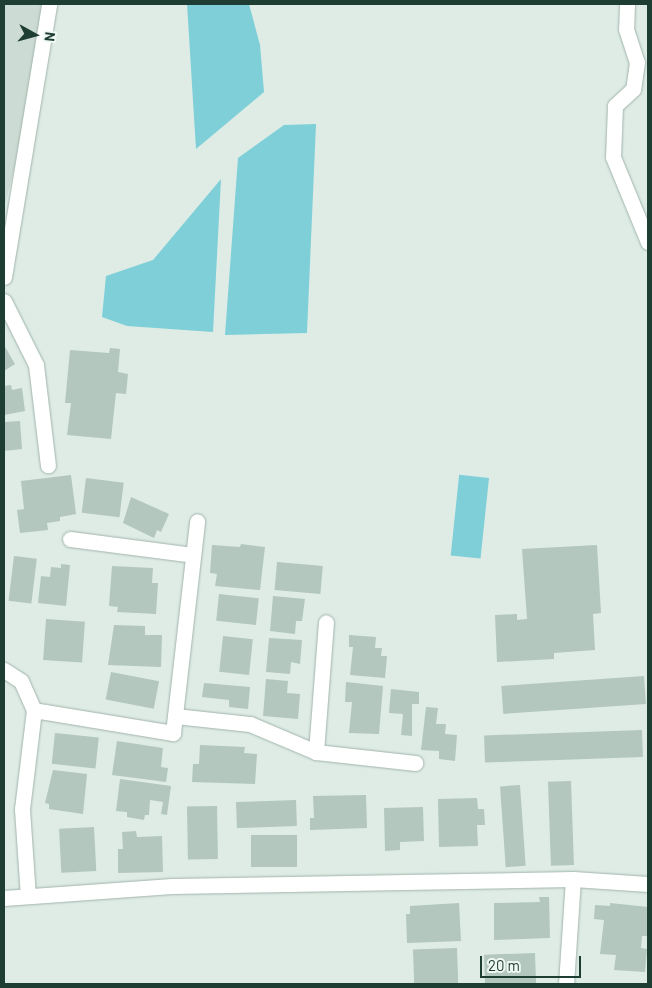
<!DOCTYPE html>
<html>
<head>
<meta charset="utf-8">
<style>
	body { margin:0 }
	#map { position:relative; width:652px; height:988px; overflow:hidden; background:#deece5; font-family:Barlow,sans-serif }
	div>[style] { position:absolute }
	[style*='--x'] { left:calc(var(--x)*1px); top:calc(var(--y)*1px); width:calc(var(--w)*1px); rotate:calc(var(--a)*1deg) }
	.built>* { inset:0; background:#ccdcd4 }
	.water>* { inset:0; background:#7fcfd8; transform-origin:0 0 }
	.building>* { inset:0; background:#b3c7be; transform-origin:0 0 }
	.roads { filter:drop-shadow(0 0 1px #a1b4ac) drop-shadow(0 0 1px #a1b4ac) }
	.minor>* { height:15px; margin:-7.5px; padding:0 7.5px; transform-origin:7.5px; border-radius:7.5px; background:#fff }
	span { translate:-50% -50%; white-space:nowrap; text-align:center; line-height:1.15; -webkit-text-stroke:5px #eff8f3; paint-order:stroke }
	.frame { position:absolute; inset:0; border:5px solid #1e3d33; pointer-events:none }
	.north { position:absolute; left:10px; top:10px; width:50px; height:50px; -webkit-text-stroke:4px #eff8f3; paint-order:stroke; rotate:97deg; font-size:14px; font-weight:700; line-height:20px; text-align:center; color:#1e3d33 }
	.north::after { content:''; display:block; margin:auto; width:18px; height:22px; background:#1e3d33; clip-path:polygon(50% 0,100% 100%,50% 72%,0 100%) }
	.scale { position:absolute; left:480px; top:956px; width:101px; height:22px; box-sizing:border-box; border:2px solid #1e3d33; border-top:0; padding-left:6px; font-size:15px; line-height:18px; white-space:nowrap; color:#1e3d33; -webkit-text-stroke:4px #eff8f3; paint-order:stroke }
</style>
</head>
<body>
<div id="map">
	<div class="built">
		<i style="clip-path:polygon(4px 4px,43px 4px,30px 105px,4px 209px)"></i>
	</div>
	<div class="water">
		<i style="clip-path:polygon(187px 4px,249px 4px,260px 45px,264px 92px,196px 149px)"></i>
		<i style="clip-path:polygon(316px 124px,307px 333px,225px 335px,238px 158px,284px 125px)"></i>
		<i style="clip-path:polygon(221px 179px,213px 332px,127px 326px,102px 317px,106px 276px,153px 260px)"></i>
		<i style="left:489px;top:478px;width:81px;height:30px;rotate:96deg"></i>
	</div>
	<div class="building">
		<i style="clip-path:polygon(4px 345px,15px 364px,4px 371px)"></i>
		<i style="clip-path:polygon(110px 348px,120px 349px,118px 372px,128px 374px,126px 394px,116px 393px,111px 439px,67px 435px,71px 403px,65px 403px,70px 350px,109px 353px)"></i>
		<i style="clip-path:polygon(11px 385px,12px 390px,22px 388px,25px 411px,4px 415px,4px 386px)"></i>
		<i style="clip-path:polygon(20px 421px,22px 449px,4px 451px,4px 422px)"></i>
		<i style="clip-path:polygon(71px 475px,76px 514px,60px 517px,60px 521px,47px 523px,48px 530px,20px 533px,17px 510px,24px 509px,21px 481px)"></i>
		<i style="left:86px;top:478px;width:38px;height:35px;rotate:7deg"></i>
		<i style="clip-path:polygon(131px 497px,169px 514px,161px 532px,157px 530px,154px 538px,123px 523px)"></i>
		<i style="clip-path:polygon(241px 544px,265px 547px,260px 590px,215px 586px,217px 574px,210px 573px,212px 545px,240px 547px)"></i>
		<i style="clip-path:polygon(597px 545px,601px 613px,593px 614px,595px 650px,554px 653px,554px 659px,497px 662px,495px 615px,517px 614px,517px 620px,527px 619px,522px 549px)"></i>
		<i style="left:14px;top:556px;width:23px;height:45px;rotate:7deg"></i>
		<i style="left:277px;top:562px;width:46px;height:28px;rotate:5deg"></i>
		<i style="clip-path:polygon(61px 564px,70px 565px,66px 606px,38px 603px,41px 576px,50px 577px,51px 567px,61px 568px)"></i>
		<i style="clip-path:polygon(112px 566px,153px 568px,152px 583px,158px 583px,156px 614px,117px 612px,118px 607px,109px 606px)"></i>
		<i style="left:219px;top:594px;width:40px;height:27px;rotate:6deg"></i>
		<i style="clip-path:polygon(273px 596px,305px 599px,302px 621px,296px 621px,295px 634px,270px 631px)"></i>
		<i style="left:46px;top:619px;width:39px;height:41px;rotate:4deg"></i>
		<i style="clip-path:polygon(114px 625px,145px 626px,145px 635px,162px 635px,161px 667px,108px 665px)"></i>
		<i style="clip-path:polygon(349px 635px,376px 637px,375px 648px,382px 648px,381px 656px,387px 656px,385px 678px,350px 675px,353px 647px,349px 647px)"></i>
		<i style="left:223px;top:636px;width:30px;height:36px;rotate:6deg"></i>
		<i style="clip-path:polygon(269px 638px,302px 640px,300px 664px,291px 662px,290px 674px,266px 672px)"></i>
		<i style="left:111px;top:672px;width:49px;height:28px;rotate:11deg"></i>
		<i style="left:644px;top:676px;width:28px;height:143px;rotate:86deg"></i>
		<i style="clip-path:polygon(266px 679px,288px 681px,287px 693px,300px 694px,298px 719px,263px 716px)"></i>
		<i style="clip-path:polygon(346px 682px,383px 686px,379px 734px,349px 733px,352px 702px,345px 702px)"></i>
		<i style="clip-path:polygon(204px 683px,250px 687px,248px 709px,229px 707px,229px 700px,202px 697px)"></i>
		<i style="clip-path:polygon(391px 689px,419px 692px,419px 704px,412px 704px,412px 736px,401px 735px,403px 714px,389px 713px)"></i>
		<i style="clip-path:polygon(426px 707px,438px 708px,436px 724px,446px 724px,445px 734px,457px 735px,455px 761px,439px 759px,439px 751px,421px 750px)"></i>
		<i style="left:642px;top:730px;width:27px;height:158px;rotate:88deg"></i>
		<i style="left:55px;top:733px;width:44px;height:31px;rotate:6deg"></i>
		<i style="clip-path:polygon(117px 741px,163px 748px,161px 767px,168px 768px,166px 782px,112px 775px)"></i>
		<i style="clip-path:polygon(200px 745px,245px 747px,244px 753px,257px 754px,255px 784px,192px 782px,193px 764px,199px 764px)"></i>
		<i style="clip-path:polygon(53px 770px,87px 774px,83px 814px,49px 809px,49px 804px,45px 803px)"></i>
		<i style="clip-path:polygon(120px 779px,171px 786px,167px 815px,161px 814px,163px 802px,150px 800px,149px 815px,145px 815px,144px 820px,127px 817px,127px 812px,116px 811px)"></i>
		<i style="left:571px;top:781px;width:84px;height:23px;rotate:88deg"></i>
		<i style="left:520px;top:785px;width:81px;height:20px;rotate:86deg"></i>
		<i style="clip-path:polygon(366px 795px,367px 828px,310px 830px,310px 818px,314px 818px,313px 796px)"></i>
		<i style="clip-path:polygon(477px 798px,478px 809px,484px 809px,485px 825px,477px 825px,478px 846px,439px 847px,438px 799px)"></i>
		<i style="left:296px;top:800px;width:26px;height:60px;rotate:88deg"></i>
		<i style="left:217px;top:806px;width:53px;height:30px;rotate:89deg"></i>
		<i style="clip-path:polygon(423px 807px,424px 841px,400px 842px,400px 850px,385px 851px,384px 808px)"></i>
		<i style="left:94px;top:827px;width:44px;height:35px;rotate:87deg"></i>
		<i style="clip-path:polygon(136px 831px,137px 837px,162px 836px,163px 872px,118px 873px,118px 849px,123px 849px,122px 832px)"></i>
		<i style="left:297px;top:835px;width:32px;height:46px;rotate:90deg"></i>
		<i style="clip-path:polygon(539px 897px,549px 897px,550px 938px,494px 940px,494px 903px,540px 902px)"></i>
		<i style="clip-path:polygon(459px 903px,461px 941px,407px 943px,406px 914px,410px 914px,410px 906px)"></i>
		<i style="clip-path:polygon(610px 903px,648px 907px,648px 936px,642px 936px,641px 948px,647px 949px,645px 972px,614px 970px,616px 955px,600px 954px,604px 920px,594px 919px,595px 905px,610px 906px)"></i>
		<i style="left:457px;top:948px;width:36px;height:44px;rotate:88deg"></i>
		<i style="left:535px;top:953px;width:31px;height:51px;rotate:88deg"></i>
	</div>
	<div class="roads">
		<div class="minor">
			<i style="--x:627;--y:4;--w:25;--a:92"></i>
			<i style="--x:626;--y:29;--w:35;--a:72"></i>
			<i style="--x:637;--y:62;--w:27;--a:98"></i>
			<i style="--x:633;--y:89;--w:25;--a:137"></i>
			<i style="--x:615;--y:106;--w:51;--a:92.2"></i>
			<i style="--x:613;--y:157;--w:92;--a:67.6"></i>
			<i style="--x:4;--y:277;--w:277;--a:-80.6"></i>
			<i style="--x:4;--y:301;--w:72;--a:63.4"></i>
			<i style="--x:36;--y:365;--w:101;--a:83.2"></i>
			<i style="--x:70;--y:539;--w:124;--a:7.4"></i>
			<i style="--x:4;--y:670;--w:20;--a:33"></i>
			<i style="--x:21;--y:681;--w:32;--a:66"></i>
			<i style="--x:34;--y:710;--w:100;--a:96.9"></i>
			<i style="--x:22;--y:809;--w:87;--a:86.1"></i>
			<i style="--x:34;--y:710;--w:141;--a:9.4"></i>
			<i style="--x:173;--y:733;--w:213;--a:-83.5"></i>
			<i style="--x:175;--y:716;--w:75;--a:6.1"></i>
			<i style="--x:250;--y:724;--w:72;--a:23"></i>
			<i style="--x:316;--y:752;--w:100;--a:6.3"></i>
			<i style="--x:316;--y:752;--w:130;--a:-85.6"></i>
			<i style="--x:4;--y:898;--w:168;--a:-4.1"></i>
			<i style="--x:172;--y:886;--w:401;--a:-1"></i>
			<i style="--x:573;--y:879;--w:75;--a:3.8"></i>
			<i style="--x:566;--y:984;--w:105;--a:-86.2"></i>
		</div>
	</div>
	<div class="frame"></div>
	<div class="north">N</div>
	<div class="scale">20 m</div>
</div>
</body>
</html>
